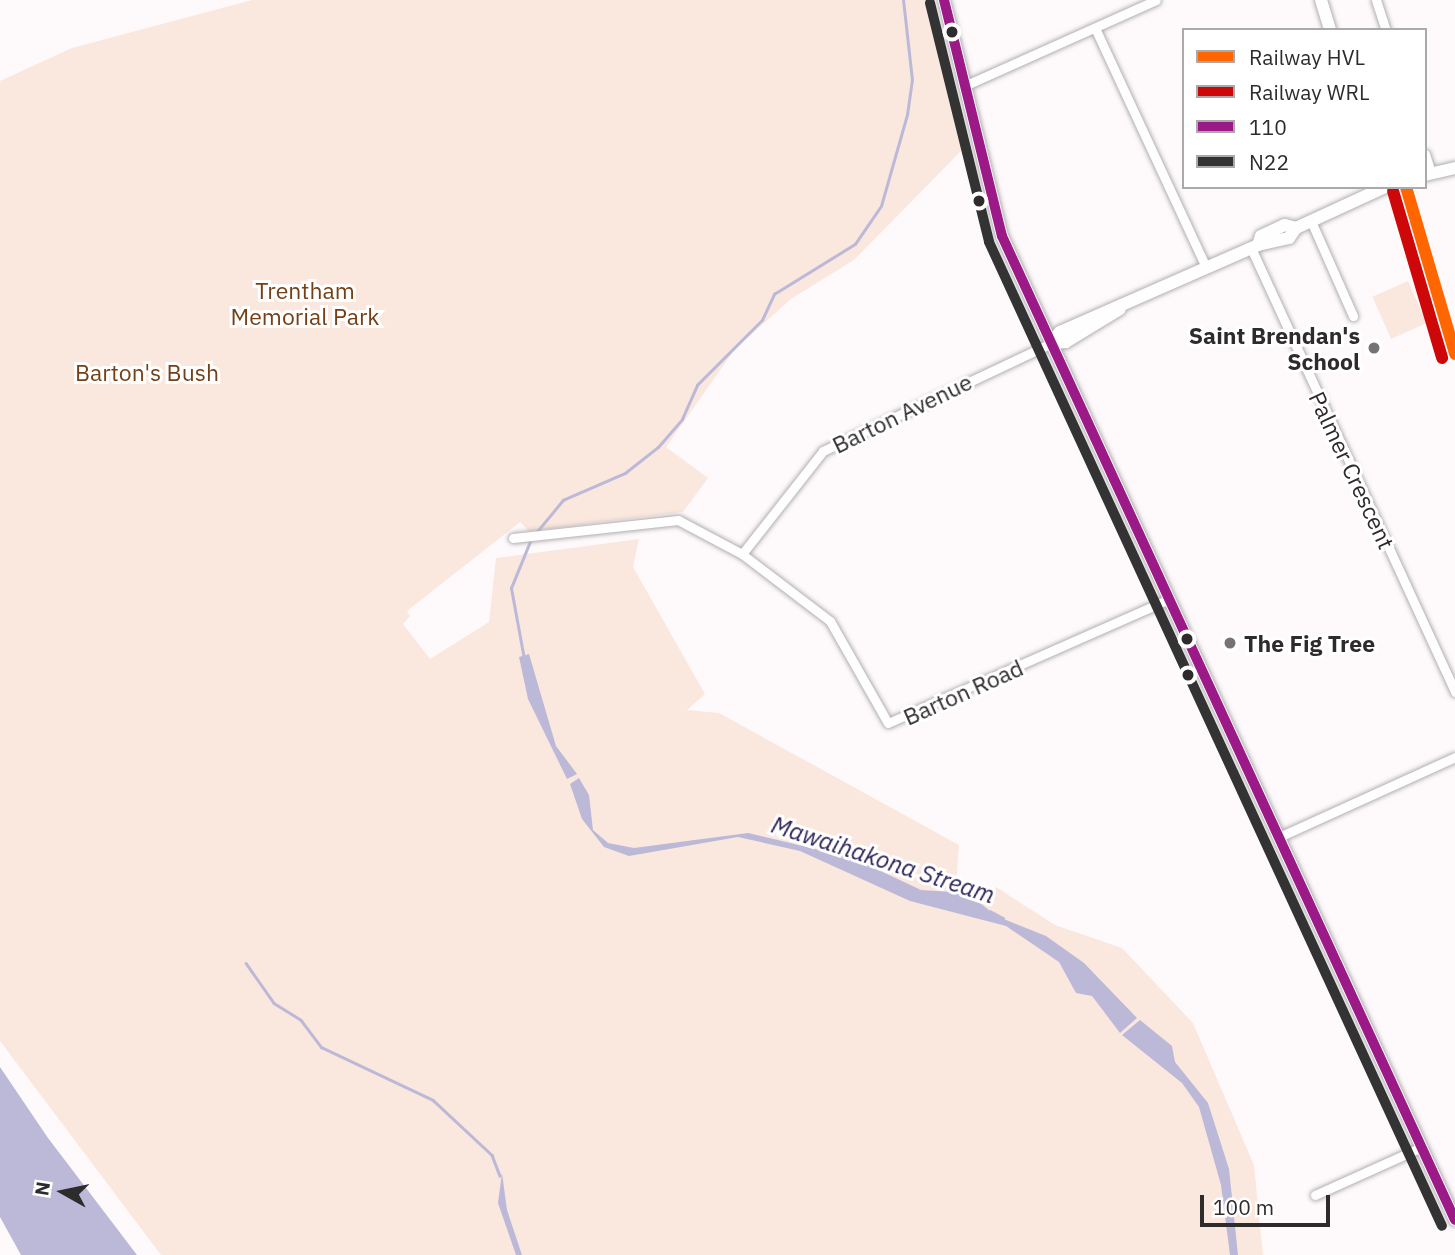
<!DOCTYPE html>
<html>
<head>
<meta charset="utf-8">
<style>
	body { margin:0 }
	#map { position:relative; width:1455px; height:1255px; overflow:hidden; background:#fefafc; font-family:"IBM Plex Sans",sans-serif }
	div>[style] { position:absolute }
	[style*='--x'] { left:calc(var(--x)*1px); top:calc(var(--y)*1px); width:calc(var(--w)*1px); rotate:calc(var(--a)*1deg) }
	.green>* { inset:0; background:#fae7de; transform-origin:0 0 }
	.water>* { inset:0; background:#bcb9d8 }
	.stream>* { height:2.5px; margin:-1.25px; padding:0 1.25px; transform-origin:1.25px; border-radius:1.25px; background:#bcb9d8 }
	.roads { filter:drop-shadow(0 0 2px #b2afb1) drop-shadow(0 0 2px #b2afb1) }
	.street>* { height:9px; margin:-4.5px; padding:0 4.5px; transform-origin:4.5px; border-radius:4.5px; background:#fffeff }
	.secondary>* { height:12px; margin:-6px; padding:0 6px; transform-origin:6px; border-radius:6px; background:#fffeff }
	.bus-1>* { height:10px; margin:-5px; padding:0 5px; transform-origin:5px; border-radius:5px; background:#9c1a87 }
	.bus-2>* { height:10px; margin:-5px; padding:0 5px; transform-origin:5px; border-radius:5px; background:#333 }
	.rail-1>* { height:12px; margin:-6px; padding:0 6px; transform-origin:6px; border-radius:6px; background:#f60 }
	.rail-2>* { height:12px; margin:-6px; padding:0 6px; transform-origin:6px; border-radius:6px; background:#ce0808 }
	.dots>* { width:19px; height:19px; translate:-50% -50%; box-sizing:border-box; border:4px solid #fff; border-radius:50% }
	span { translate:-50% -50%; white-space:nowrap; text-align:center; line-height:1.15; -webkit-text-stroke:6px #fff; paint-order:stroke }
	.park-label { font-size:23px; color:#764017 }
	.poi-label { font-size:23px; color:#2e2b2c; font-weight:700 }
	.right { translate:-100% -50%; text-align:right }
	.left { translate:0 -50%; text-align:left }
	.street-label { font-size:23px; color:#2e2b2c }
	.water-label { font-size:24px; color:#2d2459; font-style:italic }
	.legend { position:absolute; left:1182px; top:28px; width:245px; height:161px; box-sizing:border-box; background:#fff; border:2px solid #abaaab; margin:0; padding:9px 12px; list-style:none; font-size:21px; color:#2e2b2c }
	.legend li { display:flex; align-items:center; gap:14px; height:35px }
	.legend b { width:35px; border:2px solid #abaaab }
	.north { position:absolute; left:28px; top:1157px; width:70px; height:70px; -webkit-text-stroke:5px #fff; paint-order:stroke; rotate:279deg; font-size:19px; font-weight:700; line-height:28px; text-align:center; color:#2e2b2c }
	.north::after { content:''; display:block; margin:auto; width:24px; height:32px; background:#2e2b2c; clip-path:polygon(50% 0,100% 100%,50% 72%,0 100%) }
	.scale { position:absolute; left:1200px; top:1195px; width:130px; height:32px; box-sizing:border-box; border:4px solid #2e2b2c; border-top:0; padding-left:9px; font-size:21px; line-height:24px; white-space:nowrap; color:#2e2b2c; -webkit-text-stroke:5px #fff; paint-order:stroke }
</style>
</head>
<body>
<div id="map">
	<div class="green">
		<i style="clip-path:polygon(252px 0,929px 0,964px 148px,854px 260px,791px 299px,735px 349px,666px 447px,708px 478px,683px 512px,529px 531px,520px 522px,407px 611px,410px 616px,403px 624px,430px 659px,489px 622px,496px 558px,639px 539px,633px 567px,705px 694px,687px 710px,719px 713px,959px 845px,955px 898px,988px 905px,996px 887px,1055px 925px,1122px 948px,1193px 1023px,1254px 1165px,1263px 1255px,161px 1255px,0 1041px,0 81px,72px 48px)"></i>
		<i style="left:1408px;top:281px;width:46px;height:39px;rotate:66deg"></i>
	</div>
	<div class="water">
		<i style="clip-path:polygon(529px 654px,556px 746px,577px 774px,567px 779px,528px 699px,519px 657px)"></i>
		<i style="clip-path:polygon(579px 778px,589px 795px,593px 830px,608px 843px,634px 848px,748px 833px,853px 858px,921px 890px,968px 893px,996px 916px,1046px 936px,1084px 963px,1137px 1018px,1120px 1033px,1092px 996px,1076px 993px,1059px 962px,1006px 926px,910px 901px,800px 851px,738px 837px,629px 856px,604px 847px,582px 819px,570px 784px)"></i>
		<i style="clip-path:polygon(1140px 1020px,1172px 1046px,1175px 1062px,1208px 1103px,1229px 1169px,1238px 1255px,1230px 1255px,1221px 1185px,1199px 1107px,1182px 1083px,1122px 1035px)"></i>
		<i style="clip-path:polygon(0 1067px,48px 1138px,137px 1255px,21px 1255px,0 1217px)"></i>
		<i style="clip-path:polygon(502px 1173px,507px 1210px,522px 1255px,516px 1255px,498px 1203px)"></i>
	</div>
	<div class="stream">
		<i style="--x:535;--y:534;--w:44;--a:-50.5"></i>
		<i style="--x:563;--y:500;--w:68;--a:-23.5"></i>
		<i style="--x:625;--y:473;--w:42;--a:-38.2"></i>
		<i style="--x:658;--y:447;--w:37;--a:-49"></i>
		<i style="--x:682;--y:419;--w:37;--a:-66"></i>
		<i style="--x:697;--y:385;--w:92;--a:-45"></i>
		<i style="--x:762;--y:320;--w:29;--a:-65"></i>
		<i style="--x:774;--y:294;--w:95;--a:-31.7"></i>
		<i style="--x:855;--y:244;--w:46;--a:-55.6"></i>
		<i style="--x:881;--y:206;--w:95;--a:-74.1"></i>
		<i style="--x:907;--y:115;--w:35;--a:-82"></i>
		<i style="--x:912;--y:80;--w:81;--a:-96.4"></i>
		<i style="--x:524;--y:659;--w:72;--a:-100.4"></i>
		<i style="--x:511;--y:588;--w:53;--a:-67.8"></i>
		<i style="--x:990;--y:911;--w:15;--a:28"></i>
		<i style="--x:246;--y:963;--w:49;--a:55"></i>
		<i style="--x:274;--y:1003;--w:32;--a:32"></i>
		<i style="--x:301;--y:1020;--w:34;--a:53"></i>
		<i style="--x:321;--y:1047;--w:124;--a:25.3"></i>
		<i style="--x:433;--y:1100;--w:81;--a:43"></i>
		<i style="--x:492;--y:1155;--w:22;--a:69"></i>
	</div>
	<div class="roads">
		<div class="street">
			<i style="--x:1376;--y:0;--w:32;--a:72"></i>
			<i style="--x:1095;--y:28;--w:264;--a:65.1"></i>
			<i style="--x:964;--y:86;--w:210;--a:-24.1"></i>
			<i style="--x:1425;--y:154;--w:20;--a:72"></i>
			<i style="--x:1311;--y:221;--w:104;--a:66.1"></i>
			<i style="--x:1251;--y:248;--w:489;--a:65.3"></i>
			<i style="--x:513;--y:538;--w:166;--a:-6.2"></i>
			<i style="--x:678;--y:520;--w:72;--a:28"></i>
			<i style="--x:742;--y:554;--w:131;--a:-51.8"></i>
			<i style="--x:823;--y:451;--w:252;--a:-25.3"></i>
			<i style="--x:742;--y:554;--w:111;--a:37.3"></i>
			<i style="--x:830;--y:621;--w:117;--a:60.4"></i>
			<i style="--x:888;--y:723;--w:307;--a:-23.8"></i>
			<i style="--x:1279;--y:837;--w:193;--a:-24.4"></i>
			<i style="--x:1315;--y:1195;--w:117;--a:-24.2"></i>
		</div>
		<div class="secondary">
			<i style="--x:944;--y:0;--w:243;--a:76.2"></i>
			<i style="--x:1002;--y:236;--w:1083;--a:65.28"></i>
			<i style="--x:1321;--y:0;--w:31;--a:73"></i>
			<i style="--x:1425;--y:175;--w:31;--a:-13"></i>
			<i style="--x:1258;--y:245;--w:32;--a:-13"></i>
			<i style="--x:1289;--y:238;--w:12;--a:-55"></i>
			<i style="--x:1051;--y:343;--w:14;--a:-51"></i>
			<i style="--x:1060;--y:332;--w:216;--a:-23.7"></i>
			<i style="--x:1258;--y:245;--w:9;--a:-72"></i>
			<i style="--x:1261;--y:236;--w:26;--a:-25"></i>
			<i style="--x:1285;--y:225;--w:11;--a:15"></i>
			<i style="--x:1296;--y:228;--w:98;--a:-24.7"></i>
			<i style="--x:1051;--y:343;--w:15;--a:-4"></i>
			<i style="--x:1066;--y:342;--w:63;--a:-31.4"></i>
		</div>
	</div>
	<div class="bus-1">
		<i style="--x:944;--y:0;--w:243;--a:76.2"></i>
		<i style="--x:1002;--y:236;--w:1083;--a:65.28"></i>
	</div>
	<div class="bus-2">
		<i style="--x:930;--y:3;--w:246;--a:76.1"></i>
		<i style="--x:989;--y:242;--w:1083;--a:65.28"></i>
	</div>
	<div class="rail-1">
		<i style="--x:1406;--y:187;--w:174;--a:73.6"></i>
	</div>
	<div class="rail-2">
		<i style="--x:1393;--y:191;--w:174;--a:73.6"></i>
	</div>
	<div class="dots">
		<i style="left:952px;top:32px;background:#2e2b2c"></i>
		<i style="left:979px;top:201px;background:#2e2b2c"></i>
		<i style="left:1374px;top:348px;background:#777375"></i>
		<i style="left:1187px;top:639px;background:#2e2b2c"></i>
		<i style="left:1230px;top:643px;background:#777375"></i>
		<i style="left:1188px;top:675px;background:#2e2b2c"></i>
	</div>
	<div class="park-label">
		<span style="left:305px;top:303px">Trentham<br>Memorial Park</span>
		<span style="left:147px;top:372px">Barton's Bush</span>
	</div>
	<div class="poi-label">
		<span class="right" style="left:1360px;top:348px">Saint Brendan's<br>School</span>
		<span class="left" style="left:1244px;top:643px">The Fig Tree</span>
	</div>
	<div class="street-label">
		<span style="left:902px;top:413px;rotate:-26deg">Barton Avenue</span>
		<span style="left:1352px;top:470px;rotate:65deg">Palmer Crescent</span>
		<span style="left:963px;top:692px;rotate:-24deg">Barton Road</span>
	</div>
	<div class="water-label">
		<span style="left:883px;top:860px;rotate:18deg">Mawaihakona Stream</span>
	</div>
	<ul class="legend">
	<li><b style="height:9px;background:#f60"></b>Railway HVL</li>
	<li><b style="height:9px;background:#ce0808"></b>Railway WRL</li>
	<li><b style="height:9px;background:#9c1a87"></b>110</li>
	<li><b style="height:9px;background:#333"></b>N22</li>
	</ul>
	<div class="north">N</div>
	<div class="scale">100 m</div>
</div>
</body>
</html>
